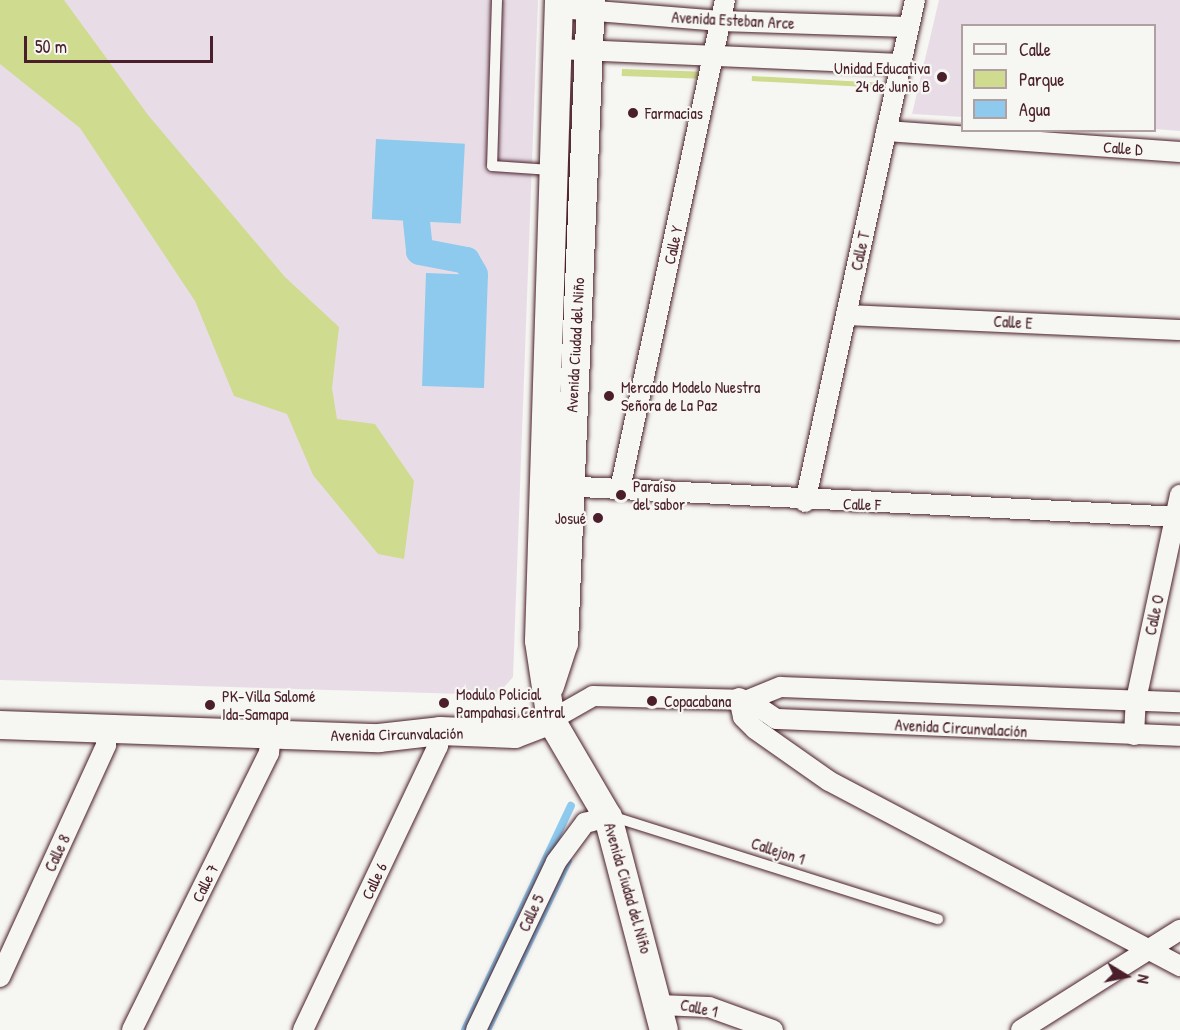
<!DOCTYPE html>
<html>
<head>
<meta charset="utf-8">
<style>
	body { margin:0 }
	#map { position:relative; width:1180px; height:1030px; overflow:hidden; background:#f6f6f2; font-family:"Patrick Hand",sans-serif }
	div>[style] { position:absolute }
	[style*='--x'] { left:calc(var(--x)*1px); top:calc(var(--y)*1px); width:calc(var(--w)*1px); rotate:calc(var(--a)*1deg) }
	.built>* { inset:0; background:#e8dde7 }
	.green>* { inset:0; background:#cfdb8e; transform-origin:0 0 }
	.water>* { inset:0; background:#8ecaee; transform-origin:0 0 }
	.stream>* { height:8px; margin:-4px; padding:0 4px; transform-origin:4px; border-radius:4px; background:#8ecaee }
	.canal>* { height:27px; margin:-13.5px; padding:0 13.5px; transform-origin:13.5px; border-radius:13.5px; background:#8ecaee }
	.roads { filter:drop-shadow(0 0 2px #4a1f2b) drop-shadow(0 0 2px #4a1f2b) }
	.service>* { height:10px; margin:-5px; padding:0 5px; transform-origin:5px; border-radius:5px; background:#f6f6f2 }
	.minor>* { height:20px; margin:-10px; padding:0 10px; transform-origin:10px; border-radius:10px; background:#f6f6f2 }
	.secondary>* { height:28px; margin:-14px; padding:0 14px; transform-origin:14px; border-radius:14px; background:#f6f6f2 }
	.dots>* { width:16px; height:16px; translate:-50% -50%; box-sizing:border-box; border:3px solid #f6f6f2; border-radius:50% }
	span { translate:-50% -50%; white-space:nowrap; text-align:center; line-height:1.15; -webkit-text-stroke:4.5px #f6f6f2; paint-order:stroke }
	.street-label { font-size:16px; color:#4a1f2b }
	.poi-label { font-size:16px; color:#4a1f2b }
	.right { translate:-100% -50%; text-align:right }
	.left { translate:0 -50%; text-align:left }
	.legend { position:absolute; left:961px; top:24px; width:195px; height:108px; box-sizing:border-box; background:#f6f6f2; border:2px solid #b1a0a2; margin:0; padding:8px 10px; list-style:none; font-size:18px; color:#4a1f2b }
	.legend li { display:flex; align-items:center; gap:12px; height:30px }
	.legend b { width:30px; border:2px solid #b1a0a2 }
	.north { position:absolute; left:1096px; top:946px; width:60px; height:60px; -webkit-text-stroke:4px #f6f6f2; paint-order:stroke; rotate:100deg; font-size:16px; font-weight:700; line-height:24px; text-align:center; color:#4a1f2b }
	.north::after { content:''; display:block; margin:auto; width:21px; height:27px; background:#4a1f2b; clip-path:polygon(50% 0,100% 100%,50% 72%,0 100%) }
	.scale { position:absolute; left:24px; top:36px; width:189px; height:27px; box-sizing:border-box; border:3px solid #4a1f2b; border-top:0; padding-left:8px; font-size:18px; line-height:21px; white-space:nowrap; color:#4a1f2b; -webkit-text-stroke:4px #f6f6f2; paint-order:stroke }
</style>
</head>
<body>
<div id="map">
	<div class="built">
		<i style="clip-path:polygon(0 0,538px 0,513px 677px,497px 695px,0 680px)"></i>
		<i style="clip-path:polygon(939px 0,1180px 0,1180px 131px,1155px 129px,1154px 26px,962px 26px,962px 117px,912px 114px)"></i>
	</div>
	<div class="green">
		<i style="clip-path:polygon(0 0,64px 0,148px 115px,285px 277px,339px 327px,332px 388px,337px 419px,375px 424px,414px 481px,404px 559px,378px 554px,313px 475px,287px 414px,234px 396px,195px 301px,80px 128px,0 64px)"></i>
		<i style="left:622px;top:69px;width:95px;height:7px;rotate:2deg"></i>
		<i style="left:752px;top:76px;width:148px;height:5px;rotate:3deg"></i>
	</div>
	<div class="water">
		<i style="left:376px;top:139px;width:89px;height:80px;rotate:3deg"></i>
		<i style="left:426px;top:273px;width:62px;height:113px;rotate:2deg"></i>
	</div>
	<div class="stream">
		<i style="--x:465;--y:1030;--w:248;--a:-64.7"></i>
		<i style="--x:487;--y:1030;--w:187;--a:-64.4"></i>
	</div>
	<div class="canal">
		<i style="--x:416;--y:221;--w:30;--a:84"></i>
		<i style="--x:419;--y:251;--w:48;--a:10.8"></i>
		<i style="--x:466;--y:260;--w:16;--a:60"></i>
	</div>
	<div class="roads">
		<div class="service">
			<i style="--x:497;--y:0;--w:166;--a:91.7"></i>
			<i style="--x:492;--y:166;--w:59;--a:3.9"></i>
			<i style="--x:611;--y:816;--w:343;--a:17.5"></i>
		</div>
		<div class="minor">
			<i style="--x:559;--y:8;--w:162;--a:4.6"></i>
			<i style="--x:720;--y:21;--w:188;--a:1.8"></i>
			<i style="--x:557;--y:49;--w:344;--a:2.5"></i>
			<i style="--x:886;--y:131;--w:295;--a:4.1"></i>
			<i style="--x:846;--y:315;--w:334;--a:2.6"></i>
			<i style="--x:560;--y:486;--w:621;--a:2.86"></i>
			<i style="--x:620;--y:489;--w:500;--a:-77.88"></i>
			<i style="--x:805;--y:502;--w:514;--a:-77.64"></i>
			<i style="--x:739;--y:698;--w:19;--a:78"></i>
			<i style="--x:743;--y:717;--w:17;--a:45"></i>
			<i style="--x:755;--y:729;--w:90;--a:35.1"></i>
			<i style="--x:829;--y:781;--w:397;--a:27.8"></i>
			<i style="--x:748;--y:700;--w:34;--a:34"></i>
			<i style="--x:776;--y:719;--w:404;--a:2.4"></i>
			<i style="--x:551;--y:720;--w:48;--a:-29.7"></i>
			<i style="--x:593;--y:696;--w:155;--a:1.5"></i>
			<i style="--x:748;--y:700;--w:35;--a:-22"></i>
			<i style="--x:781;--y:687;--w:399;--a:2.2"></i>
			<i style="--x:1134;--y:735;--w:35;--a:-87"></i>
			<i style="--x:1136;--y:700;--w:210;--a:-77.9"></i>
			<i style="--x:0;--y:977;--w:255;--a:-65.4"></i>
			<i style="--x:106;--y:745;--w:18;--a:-87"></i>
			<i style="--x:659;--y:1005;--w:50;--a:2.3"></i>
			<i style="--x:709;--y:1007;--w:68;--a:19.8"></i>
			<i style="--x:132;--y:1030;--w:309;--a:-63.7"></i>
			<i style="--x:269;--y:753;--w:19;--a:-84"></i>
			<i style="--x:303;--y:1030;--w:314;--a:-64.6"></i>
			<i style="--x:438;--y:746;--w:15;--a:-82"></i>
			<i style="--x:476;--y:1030;--w:186;--a:-64.5"></i>
			<i style="--x:556;--y:862;--w:49;--a:-53.4"></i>
			<i style="--x:585;--y:823;--w:24;--a:-15"></i>
			<i style="--x:1021;--y:1030;--w:188;--a:-32.2"></i>
		</div>
		<div class="secondary">
			<i style="--x:559;--y:0;--w:641;--a:91.79"></i>
			<i style="--x:539;--y:641;--w:80;--a:81.4"></i>
			<i style="--x:551;--y:720;--w:113;--a:59.6"></i>
			<i style="--x:608;--y:817;--w:220;--a:75.3"></i>
			<i style="--x:550;--y:686;--w:45;--a:-72"></i>
			<i style="--x:564;--y:643;--w:644;--a:-87.6"></i>
			<i style="--x:0;--y:725;--w:379;--a:2"></i>
			<i style="--x:379;--y:738;--w:61;--a:-6.5"></i>
			<i style="--x:440;--y:731;--w:75;--a:2.3"></i>
			<i style="--x:515;--y:734;--w:39;--a:-21"></i>
		</div>
	</div>
	<div class="dots">
		<i style="left:942px;top:77px;background:#4a1f2b"></i>
		<i style="left:633px;top:113px;background:#4a1f2b"></i>
		<i style="left:609px;top:396px;background:#4a1f2b"></i>
		<i style="left:621px;top:495px;background:#4a1f2b"></i>
		<i style="left:598px;top:518px;background:#4a1f2b"></i>
		<i style="left:652px;top:701px;background:#4a1f2b"></i>
		<i style="left:444px;top:703px;background:#4a1f2b"></i>
		<i style="left:210px;top:705px;background:#4a1f2b"></i>
	</div>
	<div class="street-label">
		<span style="left:733px;top:20px;rotate:3deg">Avenida Esteban Arce</span>
		<span style="left:1123px;top:148px;rotate:4deg">Calle D</span>
		<span style="left:673px;top:245px;rotate:-78deg">Calle Y</span>
		<span style="left:860px;top:251px;rotate:-78deg">Calle T</span>
		<span style="left:1013px;top:322px;rotate:3deg">Calle E</span>
		<span style="left:575px;top:345px;rotate:-87deg">Avenida Ciudad del Niño</span>
		<span style="left:862px;top:504px;rotate:2deg">Calle F</span>
		<span style="left:1154px;top:615px;rotate:-78deg">Calle O</span>
		<span style="left:961px;top:728px;rotate:3deg">Avenida Circunvalación</span>
		<span style="left:397px;top:734px;rotate:-1deg">Avenida Circunvalación</span>
		<span style="left:778px;top:851px;rotate:18deg">Callejon 1</span>
		<span style="left:57px;top:853px;rotate:-65deg">Calle 8</span>
		<span style="left:374px;top:881px;rotate:-65deg">Calle 6</span>
		<span style="left:205px;top:883px;rotate:-64deg">Calle 7</span>
		<span style="left:628px;top:888px;rotate:74deg">Avenida Ciudad del Niño</span>
		<span style="left:531px;top:913px;rotate:-65deg">Calle 5</span>
		<span style="left:699px;top:1008px;rotate:12deg">Calle 1</span>
	</div>
	<div class="poi-label">
		<span class="right" style="left:930px;top:77px">Unidad Educativa<br>24 de Junio B</span>
		<span class="left" style="left:645px;top:113px">Farmacias</span>
		<span class="left" style="left:621px;top:396px">Mercado Modelo Nuestra<br>Señora de La Paz</span>
		<span class="left" style="left:633px;top:495px">Paraíso<br>del sabor</span>
		<span class="right" style="left:586px;top:518px">Josué</span>
		<span class="left" style="left:456px;top:703px">Modulo Policial<br>Pampahasi Central</span>
		<span class="left" style="left:222px;top:705px">PK-Villa Salomé<br>Ida-Samapa</span>
		<span class="left" style="left:664px;top:701px">Copacabana</span>
	</div>
	<ul class="legend">
	<li><b style="height:8px;background:#f6f6f2"></b>Calle</li>
	<li><b style="height:16px;background:#cfdb8e"></b>Parque</li>
	<li><b style="height:16px;background:#8ecaee"></b>Agua</li>
	</ul>
	<div class="north">N</div>
	<div class="scale">50 m</div>
</div>
</body>
</html>
